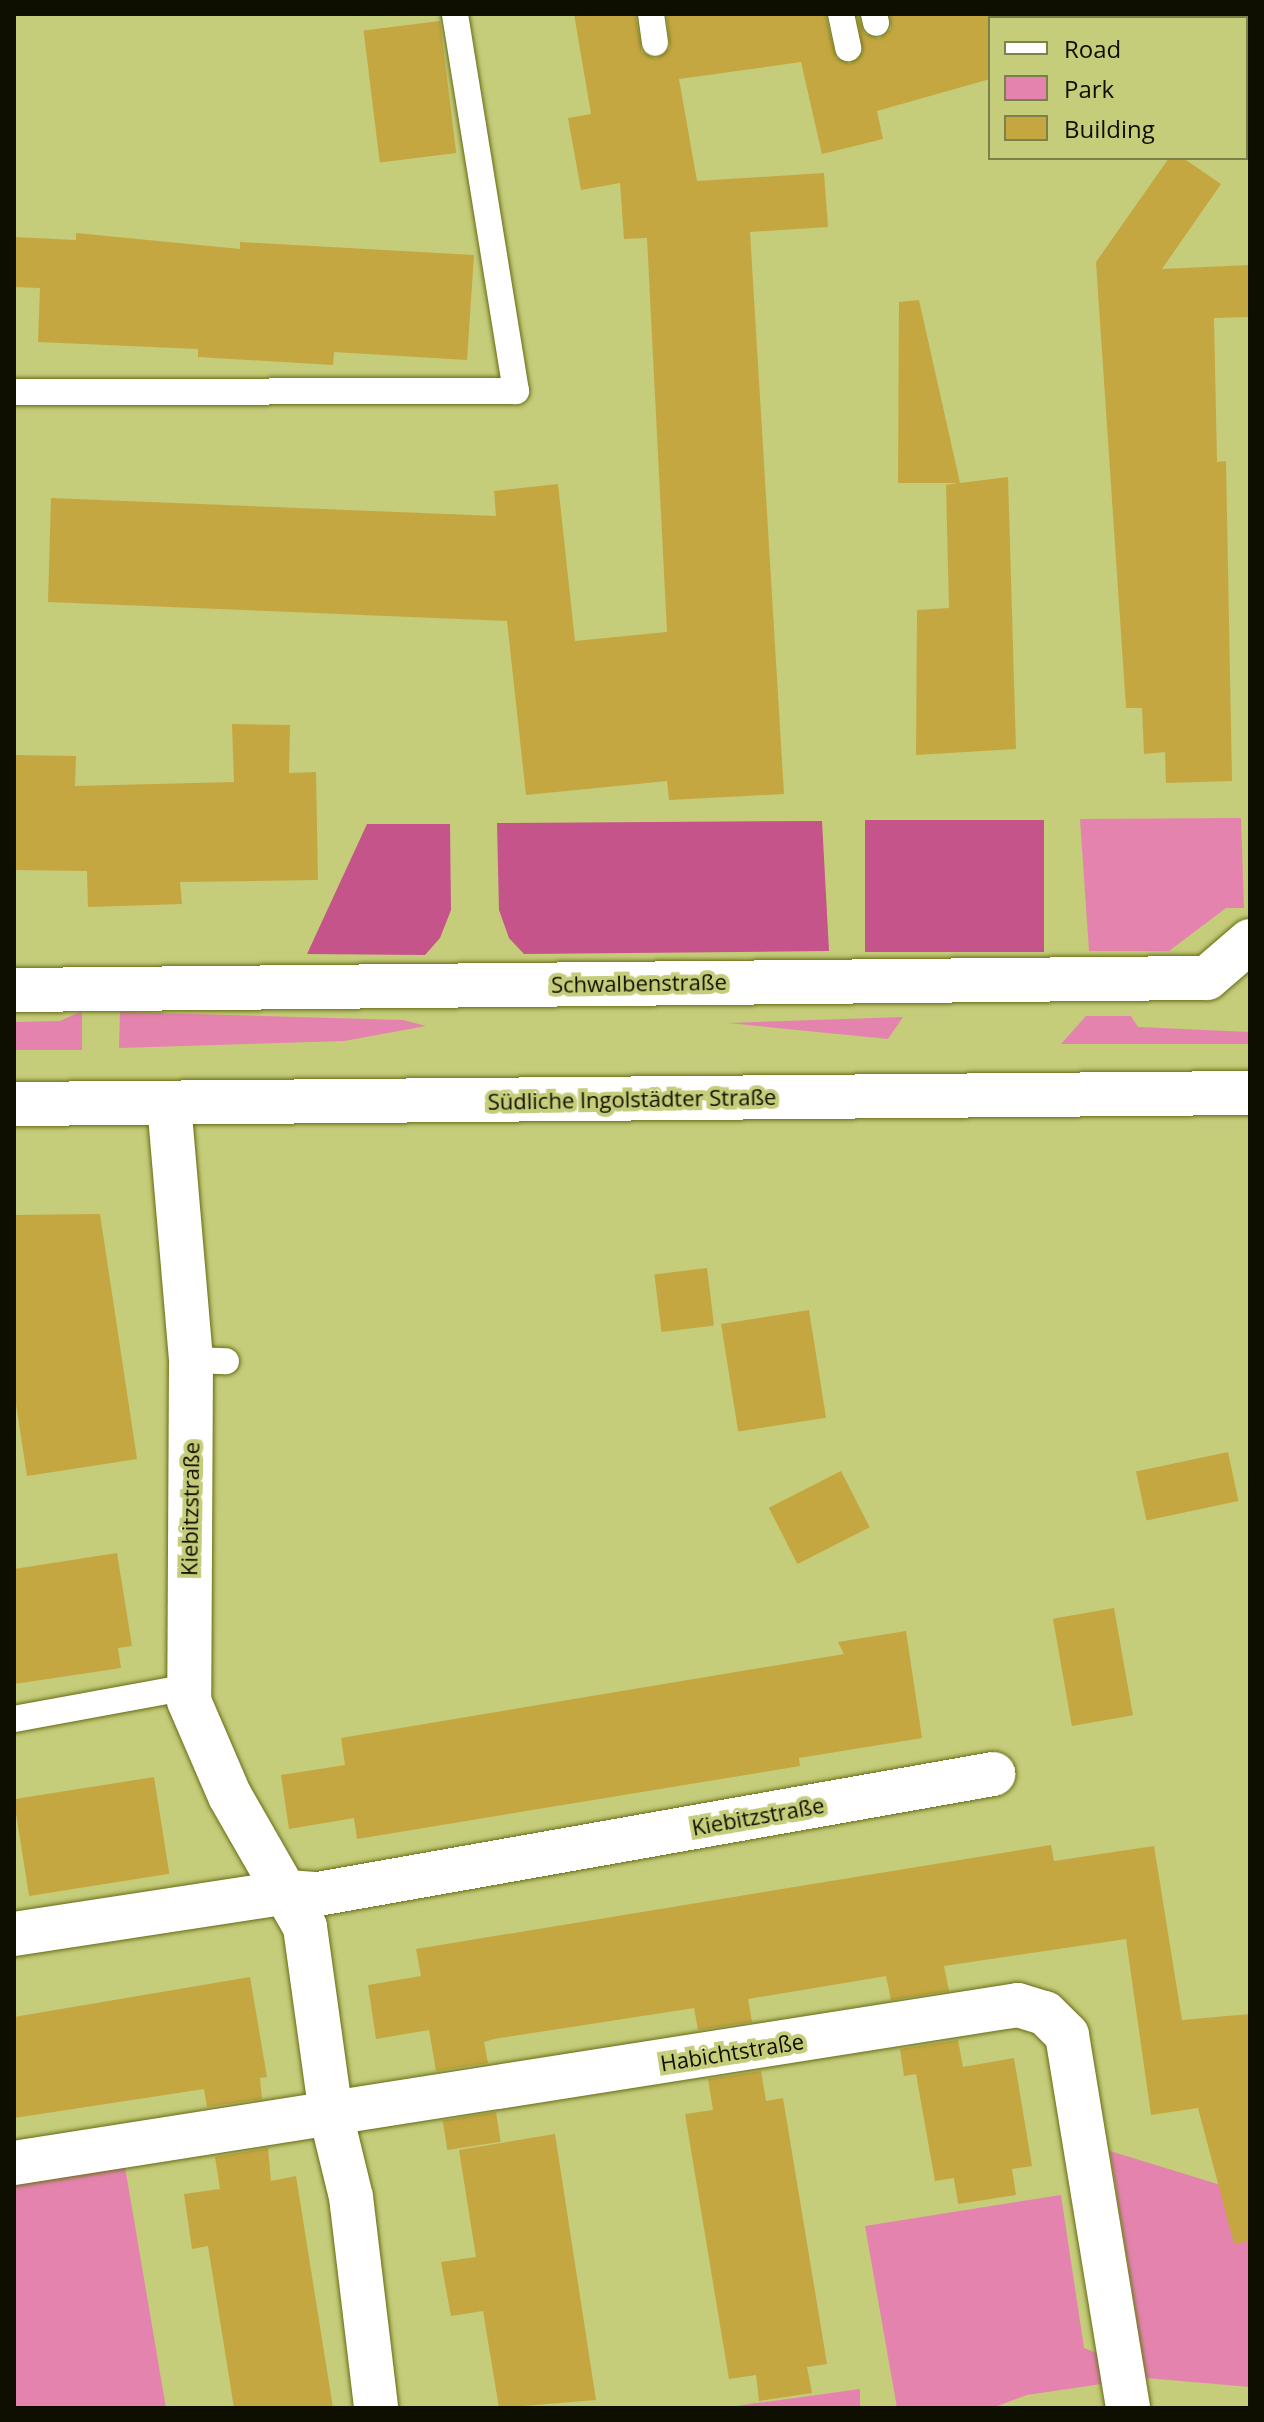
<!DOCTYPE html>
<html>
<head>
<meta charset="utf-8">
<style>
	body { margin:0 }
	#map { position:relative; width:1264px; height:2422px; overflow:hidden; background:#c5cc7a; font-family:"Open Sans",sans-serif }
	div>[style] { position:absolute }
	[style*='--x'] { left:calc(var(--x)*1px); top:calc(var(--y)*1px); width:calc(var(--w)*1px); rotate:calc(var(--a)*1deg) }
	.green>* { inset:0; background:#e484ae }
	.forest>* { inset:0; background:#c4548a; transform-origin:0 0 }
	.building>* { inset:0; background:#c5a742; transform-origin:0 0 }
	.roads { filter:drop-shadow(0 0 2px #686c14) drop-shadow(0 0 2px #686c14) }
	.service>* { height:26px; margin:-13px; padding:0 13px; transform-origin:13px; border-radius:13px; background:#fff }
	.minor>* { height:44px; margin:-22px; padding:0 22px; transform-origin:22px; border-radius:22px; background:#fff }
	.tertiary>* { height:44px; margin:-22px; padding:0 22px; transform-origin:22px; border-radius:22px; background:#fff }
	span { translate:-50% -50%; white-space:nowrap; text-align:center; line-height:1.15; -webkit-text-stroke:8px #c5cc7a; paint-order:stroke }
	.street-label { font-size:22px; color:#0e0f00 }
	.frame { position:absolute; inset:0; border:16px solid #0e0f00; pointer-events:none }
	.legend { position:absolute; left:988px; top:16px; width:260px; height:144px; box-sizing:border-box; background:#c5cc7a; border:2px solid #7c8049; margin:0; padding:10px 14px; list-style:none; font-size:24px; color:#0e0f00 }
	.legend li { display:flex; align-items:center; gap:16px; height:40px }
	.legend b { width:40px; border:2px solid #7c8049 }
</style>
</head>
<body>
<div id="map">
	<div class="green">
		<i style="clip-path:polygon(1241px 818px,1244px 908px,1226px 908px,1169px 951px,1089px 951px,1080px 819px)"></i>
		<i style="clip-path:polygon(82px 1011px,82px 1050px,14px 1050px,14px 1022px,60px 1021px)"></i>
		<i style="clip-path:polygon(120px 1012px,403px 1020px,426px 1026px,344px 1041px,119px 1048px)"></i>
		<i style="clip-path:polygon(1086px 1016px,1131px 1016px,1138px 1027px,1250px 1032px,1250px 1044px,1061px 1044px)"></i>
		<i style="clip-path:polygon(903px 1017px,888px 1039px,728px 1023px)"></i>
		<i style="clip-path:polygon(1110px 2151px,1250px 2194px,1250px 2387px,1146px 2378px)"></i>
		<i style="clip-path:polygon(124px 2161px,166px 2408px,14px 2408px,14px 2182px)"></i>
		<i style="clip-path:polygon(1061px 2195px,1084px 2348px,1104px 2356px,1108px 2383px,1027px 2395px,992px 2408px,897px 2408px,865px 2226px)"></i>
		<i style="clip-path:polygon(860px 2389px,860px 2408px,721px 2408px)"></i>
	</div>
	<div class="forest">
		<i style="left:865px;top:820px;width:179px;height:132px"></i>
		<i style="clip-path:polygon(822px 821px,829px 951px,524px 954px,509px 938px,499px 910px,497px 823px)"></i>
		<i style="clip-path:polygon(367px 824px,450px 824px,451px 910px,440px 938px,425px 955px,307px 954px)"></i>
	</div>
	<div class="building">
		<i style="clip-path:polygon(574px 14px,635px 14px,642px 52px,656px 59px,670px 48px,667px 14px,825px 14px,836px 58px,850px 64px,863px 52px,857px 14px,864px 33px,879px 39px,891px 29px,890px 14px,990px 14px,990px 79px,877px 111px,883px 139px,822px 154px,801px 62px,679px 79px,697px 181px,824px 173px,828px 227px,750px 232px,784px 794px,669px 800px,667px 781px,526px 795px,507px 621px,48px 602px,51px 498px,496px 516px,494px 491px,558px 484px,575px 641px,667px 632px,647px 238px,624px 239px,620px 183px,581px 190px,568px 118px,591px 114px)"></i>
		<i style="left:440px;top:21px;width:133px;height:77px;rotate:83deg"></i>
		<i style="clip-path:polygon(1169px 158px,1183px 158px,1221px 184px,1162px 269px,1250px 265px,1250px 317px,1214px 318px,1217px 462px,1226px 461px,1232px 781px,1166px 783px,1165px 752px,1144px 754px,1142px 708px,1126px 708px,1096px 262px)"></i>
		<i style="clip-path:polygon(76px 233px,240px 249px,240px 242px,474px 255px,467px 360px,334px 352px,333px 365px,198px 357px,198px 349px,38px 342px,40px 288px,14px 287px,14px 237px,76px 240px)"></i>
		<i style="clip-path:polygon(919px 300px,960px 483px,1008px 477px,1016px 749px,916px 755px,917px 610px,949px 608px,946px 485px,958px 483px,898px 483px,899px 302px)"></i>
		<i style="clip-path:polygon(232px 724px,290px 725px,289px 773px,316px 772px,318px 880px,180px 882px,182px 904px,88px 907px,87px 871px,14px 870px,14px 755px,76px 756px,75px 786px,234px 782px)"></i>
		<i style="clip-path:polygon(100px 1214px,137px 1459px,27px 1476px,14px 1391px,14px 1215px)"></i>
		<i style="left:707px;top:1268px;width:58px;height:53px;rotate:83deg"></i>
		<i style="left:809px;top:1310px;width:109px;height:89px;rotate:81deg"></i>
		<i style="left:1228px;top:1452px;width:50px;height:94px;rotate:78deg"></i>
		<i style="left:841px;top:1471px;width:63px;height:81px;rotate:63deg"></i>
		<i style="clip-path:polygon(117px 1553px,132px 1646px,118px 1648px,121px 1668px,14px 1684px,14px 1569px)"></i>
		<i style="left:1114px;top:1608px;width:109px;height:62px;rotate:80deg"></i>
		<i style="clip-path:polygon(906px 1631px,922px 1738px,799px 1758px,800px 1766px,357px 1839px,354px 1818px,289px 1829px,281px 1775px,345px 1765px,341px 1738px,844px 1654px,838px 1642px)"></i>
		<i style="left:154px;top:1777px;width:98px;height:142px;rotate:81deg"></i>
		<i style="clip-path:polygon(1051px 1845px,1054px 1861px,1154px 1846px,1182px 2020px,1250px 2014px,1250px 2241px,1234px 2244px,1198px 2108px,1151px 2115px,1126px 1939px,944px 1966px,949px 1991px,891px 2000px,886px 1976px,748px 1999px,752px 2022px,698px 2030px,694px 2008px,494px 2039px,484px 2042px,488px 2063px,436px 2071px,429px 2030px,376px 2039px,368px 1985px,421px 1976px,416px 1949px)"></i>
		<i style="clip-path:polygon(250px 1977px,267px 2077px,260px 2078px,262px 2099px,207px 2107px,204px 2089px,14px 2118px,14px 2017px)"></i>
		<i style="clip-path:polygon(958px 2040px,963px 2067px,1014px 2058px,1032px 2166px,1012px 2169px,1016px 2195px,958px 2204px,954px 2178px,935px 2181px,916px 2074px,904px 2076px,900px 2049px)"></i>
		<i style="clip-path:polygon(761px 2071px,766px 2101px,783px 2098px,827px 2364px,807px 2367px,812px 2393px,759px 2401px,756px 2375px,729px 2379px,685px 2114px,713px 2110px,708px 2079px)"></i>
		<i style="left:496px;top:2112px;width:30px;height:54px;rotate:81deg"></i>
		<i style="clip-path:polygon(555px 2134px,596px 2400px,499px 2408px,483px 2311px,451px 2316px,441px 2262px,476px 2257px,459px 2150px)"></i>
		<i style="clip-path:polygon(268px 2148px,271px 2181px,296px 2176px,333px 2408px,234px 2408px,208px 2246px,192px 2249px,184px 2194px,220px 2189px,215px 2157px)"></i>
	</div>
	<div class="roads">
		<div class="service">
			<i style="--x:651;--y:14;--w:29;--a:82"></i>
			<i style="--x:841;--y:14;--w:35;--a:78"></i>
			<i style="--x:874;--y:14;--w:9;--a:77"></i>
			<i style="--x:14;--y:392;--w:502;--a:-0.11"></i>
			<i style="--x:516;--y:391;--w:382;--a:-99.2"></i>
			<i style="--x:191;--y:1360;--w:35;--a:2"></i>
			<i style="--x:14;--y:1719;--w:177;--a:-10.4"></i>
		</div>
		<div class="minor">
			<i style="--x:14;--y:990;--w:1193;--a:-0.58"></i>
			<i style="--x:1207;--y:978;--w:57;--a:-40.7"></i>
			<i style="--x:169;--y:1103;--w:258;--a:85.1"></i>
			<i style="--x:191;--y:1360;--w:341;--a:90.3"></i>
			<i style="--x:189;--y:1701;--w:103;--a:66.7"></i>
			<i style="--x:230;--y:1796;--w:151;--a:60.2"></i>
			<i style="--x:305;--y:1927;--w:190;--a:82.1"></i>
			<i style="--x:331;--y:2115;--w:84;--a:76.3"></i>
			<i style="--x:351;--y:2197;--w:212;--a:83.2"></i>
			<i style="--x:14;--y:1934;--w:276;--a:-8.7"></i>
			<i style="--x:287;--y:1892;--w:31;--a:4"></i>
			<i style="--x:318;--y:1894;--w:686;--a:-10.08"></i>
			<i style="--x:14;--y:2163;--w:1016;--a:-8.94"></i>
			<i style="--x:1018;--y:2005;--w:28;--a:17"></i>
			<i style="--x:1045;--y:2013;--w:31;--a:45"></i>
			<i style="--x:1067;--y:2035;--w:378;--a:80.7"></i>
		</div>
		<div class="tertiary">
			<i style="--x:14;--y:1104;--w:1236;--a:-0.51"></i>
		</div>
	</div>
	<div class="street-label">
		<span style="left:639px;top:983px;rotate:-1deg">Schwalbenstraße</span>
		<span style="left:632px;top:1099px;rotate:-1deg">Südliche Ingolstädter Straße</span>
		<span style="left:190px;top:1509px;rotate:-89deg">Kiebitzstraße</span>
		<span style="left:758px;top:1816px;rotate:-10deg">Kiebitzstraße</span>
		<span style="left:732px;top:2052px;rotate:-9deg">Habichtstraße</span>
	</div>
	<div class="frame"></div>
	<ul class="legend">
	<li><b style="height:10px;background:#fff"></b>Road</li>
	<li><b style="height:22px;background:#e484ae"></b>Park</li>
	<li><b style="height:22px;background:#c5a742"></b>Building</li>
	</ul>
</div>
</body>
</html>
